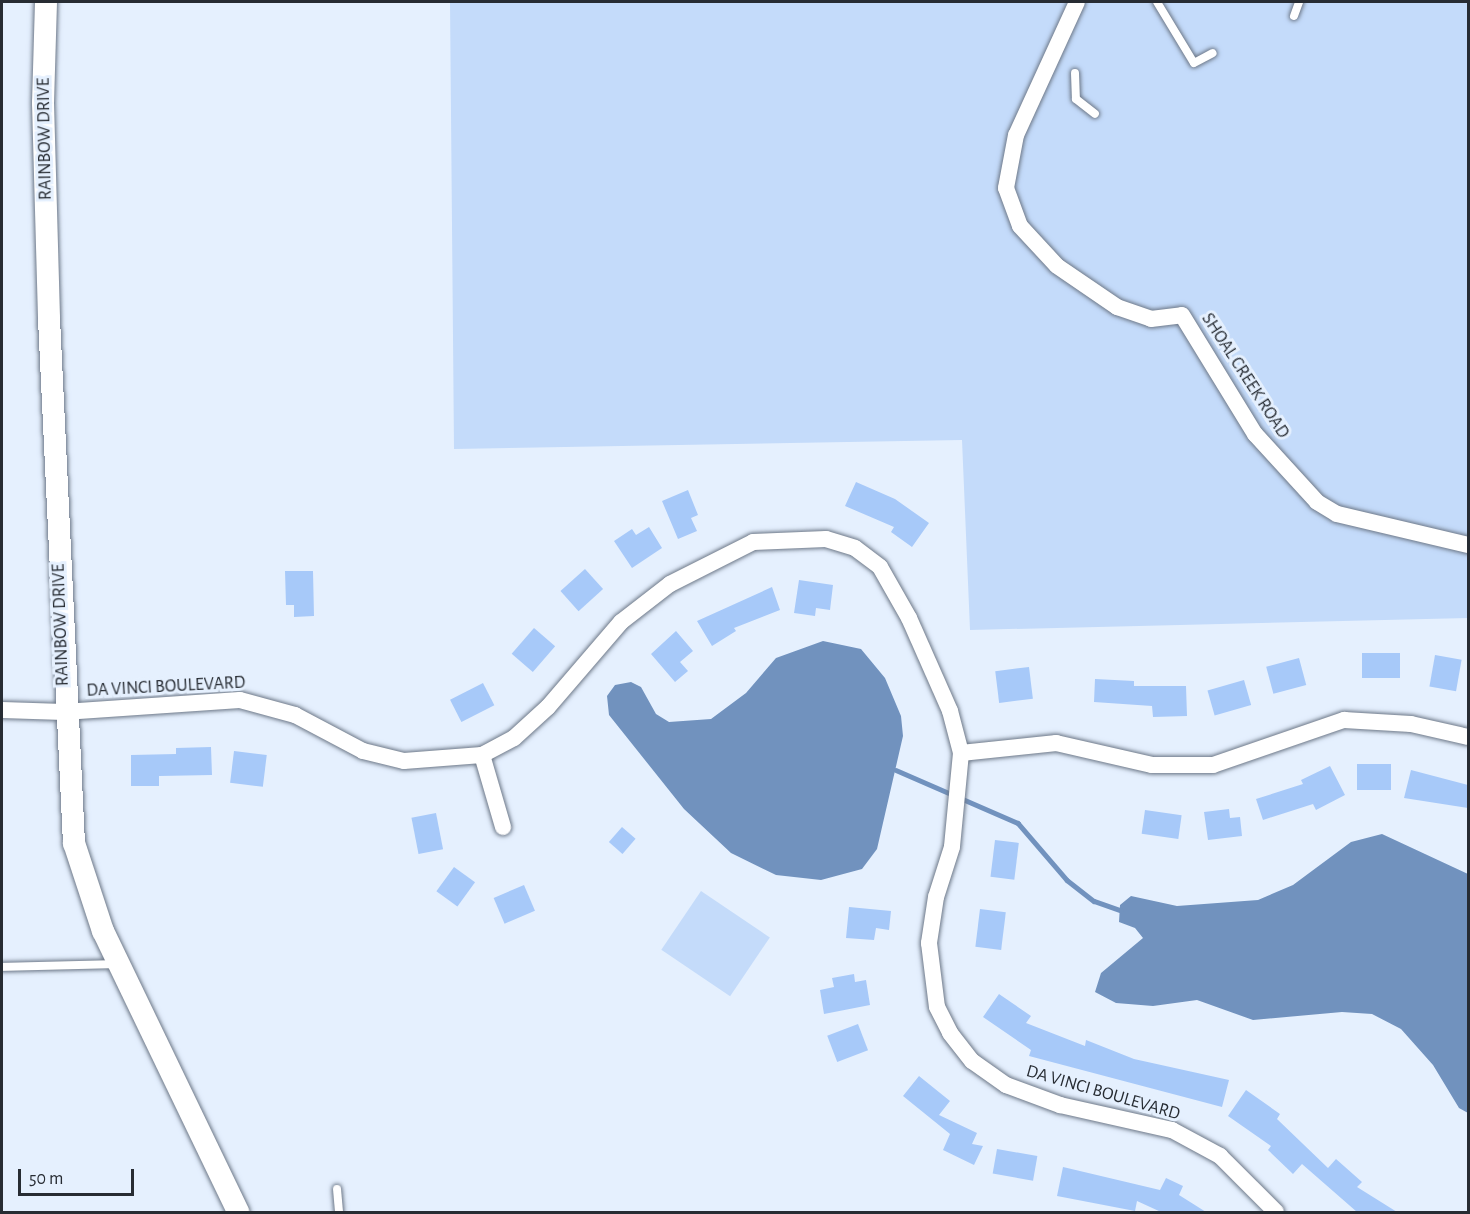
<!DOCTYPE html>
<html>
<head>
<meta charset="utf-8">
<style>
	body { margin:0 }
	#map { position:relative; width:1470px; height:1214px; overflow:hidden; background:#e5f0fe; font-family:"Alegreya Sans",sans-serif }
	div>[style] { position:absolute }
	[style*='--x'] { left:calc(var(--x)*1px); top:calc(var(--y)*1px); width:calc(var(--w)*1px); rotate:calc(var(--a)*1deg) }
	.green>* { inset:0; background:#c4dbfa; transform-origin:0 0 }
	.water>* { inset:0; background:#7192be }
	.stream>* { height:4.5px; margin:-2.25px; padding:0 2.25px; transform-origin:2.25px; border-radius:2.25px; background:#7192be }
	.building>* { inset:0; background:#a7c9f9; transform-origin:0 0 }
	.roads { filter:drop-shadow(0 0 2px #6d7888) drop-shadow(0 0 2px #6d7888) }
	.lane>* { height:8px; margin:-4px; padding:0 4px; transform-origin:4px; border-radius:4px; background:#fff }
	.street>* { height:16px; margin:-8px; padding:0 8px; transform-origin:8px; border-radius:8px; background:#fff }
	.secondary>* { height:22px; margin:-11px; padding:0 11px; transform-origin:11px; border-radius:11px; background:#fff }
	span { translate:-50% -50%; white-space:nowrap; text-align:center; line-height:1.15; -webkit-text-stroke:6px #e5f0fe; paint-order:stroke }
	.street-label { font-size:18px; color:#272c33 }
	.frame { position:absolute; inset:0; border:3px solid #272c33; pointer-events:none }
	.scale { position:absolute; left:18px; top:1169px; width:116px; height:27px; box-sizing:border-box; border:3px solid #272c33; border-top:0; padding-left:8px; font-size:18px; line-height:21px; white-space:nowrap; color:#272c33; -webkit-text-stroke:4px #e5f0fe; paint-order:stroke }
</style>
</head>
<body>
<div id="map">
	<div class="green">
		<i style="clip-path:polygon(450px 2px,1468px 2px,1468px 618px,970px 630px,962px 440px,454px 449px)"></i>
		<i style="left:701px;top:891px;width:83px;height:71px;rotate:34deg"></i>
	</div>
	<div class="water">
		<i style="clip-path:polygon(823px 641px,861px 649px,885px 678px,901px 716px,903px 736px,877px 849px,862px 869px,821px 880px,776px 875px,731px 853px,684px 809px,609px 715px,607px 696px,615px 685px,631px 682px,641px 687px,656px 714px,669px 722px,711px 719px,746px 693px,776px 658px)"></i>
		<i style="clip-path:polygon(1382px 834px,1468px 874px,1468px 1113px,1459px 1108px,1433px 1065px,1401px 1029px,1372px 1014px,1342px 1012px,1253px 1020px,1197px 1000px,1153px 1006px,1116px 1003px,1095px 992px,1101px 973px,1143px 938px,1135px 928px,1119px 922px,1120px 905px,1131px 896px,1177px 906px,1258px 900px,1293px 885px,1351px 842px)"></i>
	</div>
	<div class="stream">
		<i style="--x:896;--y:770;--w:133;--a:23.5"></i>
		<i style="--x:1018;--y:823;--w:75;--a:49.3"></i>
		<i style="--x:1067;--y:880;--w:34;--a:38"></i>
		<i style="--x:1094;--y:901;--w:28;--a:19"></i>
	</div>
	<div class="building">
		<i style="clip-path:polygon(856px 482px,895px 499px,929px 523px,912px 547px,891px 532px,894px 527px,845px 506px)"></i>
		<i style="clip-path:polygon(688px 490px,698px 515px,691px 518px,697px 531px,678px 539px,662px 501px)"></i>
		<i style="clip-path:polygon(649px 527px,662px 548px,632px 568px,614px 541px,632px 529px,636px 535px)"></i>
		<i style="left:585px;top:569px;width:27px;height:33px;rotate:48deg"></i>
		<i style="clip-path:polygon(285px 571px,313px 571px,314px 616px,294px 617px,294px 605px,286px 605px)"></i>
		<i style="clip-path:polygon(799px 580px,833px 585px,830px 610px,816px 608px,815px 616px,794px 613px)"></i>
		<i style="clip-path:polygon(772px 587px,780px 610px,734px 628px,736px 631px,712px 646px,697px 621px)"></i>
		<i style="left:534px;top:628px;width:28px;height:34px;rotate:41deg"></i>
		<i style="clip-path:polygon(676px 631px,693px 651px,680px 662px,688px 671px,675px 682px,651px 654px)"></i>
		<i style="left:1362px;top:653px;width:38px;height:25px"></i>
		<i style="left:1435px;top:655px;width:27px;height:32px;rotate:10deg"></i>
		<i style="left:1299px;top:658px;width:28px;height:34px;rotate:75deg"></i>
		<i style="left:1029px;top:667px;width:32px;height:34px;rotate:83deg"></i>
		<i style="clip-path:polygon(1095px 679px,1134px 681px,1134px 686px,1186px 686px,1187px 716px,1153px 717px,1152px 706px,1094px 702px)"></i>
		<i style="left:1244px;top:680px;width:26px;height:38px;rotate:74deg"></i>
		<i style="left:483px;top:683px;width:25px;height:37px;rotate:63deg"></i>
		<i style="clip-path:polygon(211px 747px,212px 775px,159px 776px,159px 786px,131px 786px,131px 755px,176px 754px,176px 748px)"></i>
		<i style="left:234px;top:751px;width:33px;height:32px;rotate:7deg"></i>
		<i style="left:1391px;top:764px;width:26px;height:34px;rotate:90deg"></i>
		<i style="clip-path:polygon(1330px 766px,1345px 795px,1316px 810px,1313px 804px,1263px 820px,1256px 799px,1303px 784px,1301px 780px)"></i>
		<i style="clip-path:polygon(1411px 770px,1468px 785px,1468px 808px,1404px 798px)"></i>
		<i style="clip-path:polygon(1229px 809px,1230px 818px,1240px 817px,1242px 836px,1208px 840px,1204px 812px)"></i>
		<i style="left:1145px;top:810px;width:37px;height:24px;rotate:8deg"></i>
		<i style="left:436px;top:813px;width:37px;height:25px;rotate:79deg"></i>
		<i style="left:622px;top:827px;width:18px;height:20px;rotate:41deg"></i>
		<i style="left:995px;top:840px;width:24px;height:37px;rotate:7deg"></i>
		<i style="left:454px;top:867px;width:26px;height:30px;rotate:36deg"></i>
		<i style="left:524px;top:885px;width:28px;height:33px;rotate:67deg"></i>
		<i style="clip-path:polygon(849px 907px,891px 911px,889px 930px,876px 928px,874px 940px,846px 938px)"></i>
		<i style="left:980px;top:909px;width:26px;height:38px;rotate:7deg"></i>
		<i style="clip-path:polygon(854px 974px,855px 982px,866px 980px,870px 1005px,824px 1014px,820px 990px,834px 987px,832px 978px)"></i>
		<i style="clip-path:polygon(999px 994px,1031px 1016px,1026px 1023px,1085px 1046px,1086px 1040px,1134px 1059px,1229px 1080px,1222px 1107px,1029px 1056px,1031px 1050px,983px 1017px)"></i>
		<i style="left:858px;top:1024px;width:28px;height:33px;rotate:69deg"></i>
		<i style="clip-path:polygon(919px 1076px,950px 1101px,939px 1115px,977px 1133px,972px 1144px,983px 1146px,974px 1165px,943px 1150px,950px 1134px,903px 1096px)"></i>
		<i style="clip-path:polygon(1246px 1090px,1280px 1114px,1277px 1119px,1328px 1168px,1336px 1159px,1362px 1182px,1357px 1187px,1397px 1212px,1357px 1212px,1302px 1164px,1293px 1174px,1268px 1150px,1271px 1146px,1228px 1116px)"></i>
		<i style="left:997px;top:1149px;width:41px;height:25px;rotate:10deg"></i>
		<i style="clip-path:polygon(1063px 1167px,1160px 1190px,1166px 1178px,1183px 1186px,1179px 1195px,1206px 1212px,1161px 1212px,1137px 1201px,1135px 1211px,1057px 1196px)"></i>
	</div>
	<div class="roads">
		<div class="lane">
			<i style="--x:1157;--y:2;--w:71;--a:58.8"></i>
			<i style="--x:1194;--y:63;--w:21;--a:-28"></i>
			<i style="--x:1294;--y:16;--w:15;--a:-70"></i>
			<i style="--x:1075;--y:73;--w:26;--a:88"></i>
			<i style="--x:1076;--y:99;--w:24;--a:38"></i>
			<i style="--x:2;--y:967;--w:113;--a:-1.5"></i>
			<i style="--x:337;--y:1189;--w:23;--a:85"></i>
		</div>
		<div class="street">
			<i style="--x:1077;--y:2;--w:146;--a:114.6"></i>
			<i style="--x:1016;--y:135;--w:54;--a:100.7"></i>
			<i style="--x:1006;--y:188;--w:40;--a:69.8"></i>
			<i style="--x:1020;--y:226;--w:54;--a:47.2"></i>
			<i style="--x:1057;--y:266;--w:73;--a:34.3"></i>
			<i style="--x:1117;--y:307;--w:36;--a:19"></i>
			<i style="--x:1151;--y:319;--w:31;--a:-7"></i>
			<i style="--x:1182;--y:315;--w:140;--a:58.5"></i>
			<i style="--x:1255;--y:434;--w:92;--a:47.6"></i>
			<i style="--x:1317;--y:502;--w:23;--a:31"></i>
			<i style="--x:1337;--y:514;--w:135;--a:13.3"></i>
			<i style="--x:2;--y:710;--w:62;--a:1.8"></i>
			<i style="--x:64;--y:712;--w:176;--a:-3.9"></i>
			<i style="--x:240;--y:700;--w:57;--a:15.3"></i>
			<i style="--x:295;--y:715;--w:77;--a:27.9"></i>
			<i style="--x:363;--y:751;--w:42;--a:13.7"></i>
			<i style="--x:404;--y:761;--w:78;--a:-4.4"></i>
			<i style="--x:482;--y:755;--w:36;--a:-28"></i>
			<i style="--x:514;--y:738;--w:46;--a:-42.4"></i>
			<i style="--x:548;--y:707;--w:112;--a:-49.3"></i>
			<i style="--x:621;--y:622;--w:62;--a:-37.8"></i>
			<i style="--x:670;--y:584;--w:93;--a:-26.8"></i>
			<i style="--x:753;--y:542;--w:73;--a:-2.4"></i>
			<i style="--x:826;--y:539;--w:30;--a:17"></i>
			<i style="--x:855;--y:548;--w:31;--a:37"></i>
			<i style="--x:880;--y:567;--w:59;--a:60.4"></i>
			<i style="--x:909;--y:618;--w:102;--a:66.2"></i>
			<i style="--x:950;--y:711;--w:43;--a:75.3"></i>
			<i style="--x:961;--y:753;--w:94;--a:95.5"></i>
			<i style="--x:952;--y:847;--w:52;--a:107.7"></i>
			<i style="--x:936;--y:897;--w:47;--a:98.7"></i>
			<i style="--x:929;--y:943;--w:64;--a:82.9"></i>
			<i style="--x:937;--y:1007;--w:29;--a:63"></i>
			<i style="--x:950;--y:1033;--w:36;--a:52"></i>
			<i style="--x:972;--y:1061;--w:42;--a:35.2"></i>
			<i style="--x:1006;--y:1085;--w:58;--a:20.3"></i>
			<i style="--x:1060;--y:1105;--w:115;--a:12.6"></i>
			<i style="--x:1172;--y:1130;--w:55;--a:28.4"></i>
			<i style="--x:1220;--y:1156;--w:79;--a:45"></i>
			<i style="--x:961;--y:753;--w:96;--a:-6"></i>
			<i style="--x:1056;--y:743;--w:98;--a:12.9"></i>
			<i style="--x:1152;--y:765;--w:61;--a:0"></i>
			<i style="--x:1213;--y:765;--w:139;--a:-19"></i>
			<i style="--x:1344;--y:720;--w:67;--a:3.4"></i>
			<i style="--x:1411;--y:724;--w:58;--a:12.8"></i>
			<i style="--x:482;--y:755;--w:75;--a:73.7"></i>
		</div>
		<div class="secondary">
			<i style="--x:46;--y:2;--w:101;--a:91.7"></i>
			<i style="--x:43;--y:103;--w:216;--a:88.4"></i>
			<i style="--x:49;--y:319;--w:525;--a:87.27"></i>
			<i style="--x:74;--y:843;--w:93;--a:71.8"></i>
			<i style="--x:103;--y:931;--w:312;--a:64.3"></i>
		</div>
	</div>
	<div class="street-label">
		<span style="left:45px;top:139px;rotate:-91deg">RAINBOW DRIVE</span>
		<span style="left:1245px;top:376px;rotate:57deg">SHOAL CREEK ROAD</span>
		<span style="left:61px;top:625px;rotate:-92deg">RAINBOW DRIVE</span>
		<span style="left:166px;top:687px;rotate:-3deg">DA VINCI BOULEVARD</span>
		<span style="left:1103px;top:1093px;rotate:16deg">DA VINCI BOULEVARD</span>
	</div>
	<div class="frame"></div>
	<div class="scale">50 m</div>
</div>
</body>
</html>
